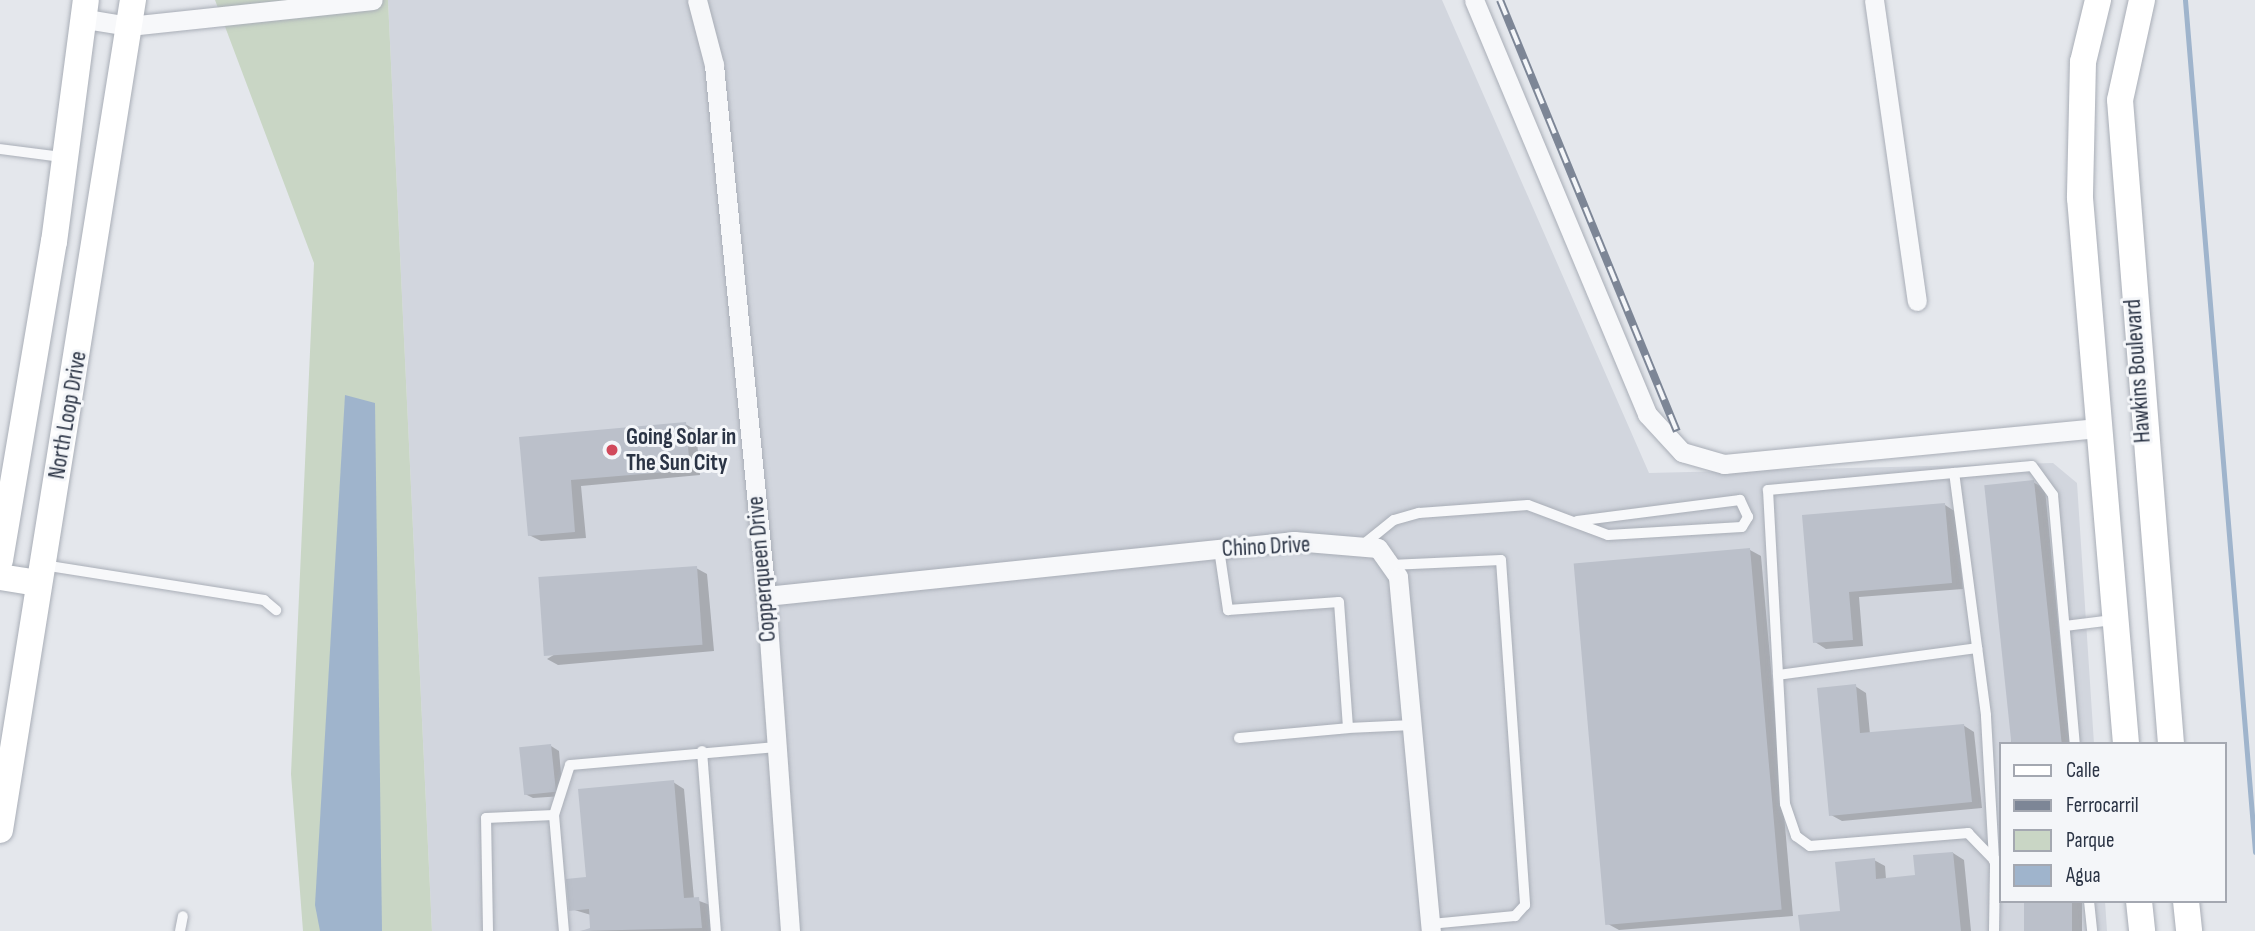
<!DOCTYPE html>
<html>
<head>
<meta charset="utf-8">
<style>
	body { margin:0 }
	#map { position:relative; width:2255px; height:931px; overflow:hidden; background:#e4e7ec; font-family:"Sofia Sans Condensed",sans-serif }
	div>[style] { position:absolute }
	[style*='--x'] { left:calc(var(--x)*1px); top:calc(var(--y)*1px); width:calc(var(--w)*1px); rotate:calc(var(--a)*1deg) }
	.built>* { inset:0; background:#d2d6de }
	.green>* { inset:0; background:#c9d6c5 }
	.water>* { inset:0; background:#9fb4cc }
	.shadow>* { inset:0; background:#0003; transform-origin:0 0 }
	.stream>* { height:5px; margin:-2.5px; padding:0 2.5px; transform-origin:2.5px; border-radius:2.5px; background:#9fb4cc }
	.building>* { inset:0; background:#bbc0ca; transform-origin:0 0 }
	.roads { filter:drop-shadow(0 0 2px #a9aeb7) drop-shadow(0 0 2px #a9aeb7) }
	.service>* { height:10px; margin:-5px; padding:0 5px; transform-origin:5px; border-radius:5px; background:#f7f8fa }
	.minor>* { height:19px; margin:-9.5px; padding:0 9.5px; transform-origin:9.5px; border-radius:9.5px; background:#f7f8fa }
	.secondary>* { height:26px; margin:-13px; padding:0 13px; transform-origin:13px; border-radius:13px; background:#fff }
	.rail>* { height:8px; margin-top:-4px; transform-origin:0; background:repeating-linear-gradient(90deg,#f4f6f9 0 16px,#7d8696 0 32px); box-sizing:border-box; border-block:2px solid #7d8696 }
	.dots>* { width:19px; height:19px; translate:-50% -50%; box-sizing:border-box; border:4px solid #f4f6f9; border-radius:50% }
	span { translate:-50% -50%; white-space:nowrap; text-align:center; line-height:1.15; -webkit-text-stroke:6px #f4f6f9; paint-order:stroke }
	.street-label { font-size:23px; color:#2b3445 }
	.poi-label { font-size:23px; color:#2b3445; font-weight:700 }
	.left { translate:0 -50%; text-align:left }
	.legend { position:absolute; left:1999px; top:742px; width:228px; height:161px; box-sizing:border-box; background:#f4f6f9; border:2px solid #a4a8b1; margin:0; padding:9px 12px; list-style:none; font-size:21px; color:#2b3445 }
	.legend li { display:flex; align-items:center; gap:14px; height:35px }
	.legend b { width:35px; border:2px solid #a4a8b1 }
</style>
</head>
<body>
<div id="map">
	<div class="built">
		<i style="clip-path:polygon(388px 0,1442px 0,1649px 473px,2053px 463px,2077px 483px,2094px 744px,2001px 744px,2001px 901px,2105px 901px,2107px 931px,432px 931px)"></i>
	</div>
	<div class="green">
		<i style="clip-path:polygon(215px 0,388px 0,432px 931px,303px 931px,291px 774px,314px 263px)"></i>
	</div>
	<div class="water">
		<i style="clip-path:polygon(345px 395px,375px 403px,382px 931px,320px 931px,315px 905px)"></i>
	</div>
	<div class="shadow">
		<i style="clip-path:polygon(685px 424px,696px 430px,700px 475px,581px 486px,586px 538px,541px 541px,529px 535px,521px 438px)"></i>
		<i style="clip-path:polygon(2033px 482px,2045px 489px,2070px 744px,2011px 744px)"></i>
		<i style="clip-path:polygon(1945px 505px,1956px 512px,1963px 589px,1859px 597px,1863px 646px,1826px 649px,1815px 642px,1804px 517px)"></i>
		<i style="clip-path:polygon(1750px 550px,1761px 556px,1793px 916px,1619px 930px,1608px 924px)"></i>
		<i style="clip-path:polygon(696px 568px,707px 574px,714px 651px,558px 665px,547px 659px)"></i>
		<i style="clip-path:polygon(1855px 686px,1866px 693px,1870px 734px,1963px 725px,1974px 732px,1982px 808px,1842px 821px,1831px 815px)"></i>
		<i style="clip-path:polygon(551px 746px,559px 751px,563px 796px,533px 798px,525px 794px)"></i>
		<i style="clip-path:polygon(673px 782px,684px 789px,694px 899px,710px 905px,712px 931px,579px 931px,592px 930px,591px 915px,571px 909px,588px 879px)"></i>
		<i style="clip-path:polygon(1953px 853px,1964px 860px,1971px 931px,1802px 931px,1842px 913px,1874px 860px,1885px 866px,1886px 879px,1917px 877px)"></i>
		<i style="left:2026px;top:901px;width:56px;height:30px"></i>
	</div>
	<div class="stream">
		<i style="--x:2185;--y:0;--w:855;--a:85.3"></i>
	</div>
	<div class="building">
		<i style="clip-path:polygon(686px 422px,690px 470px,571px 480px,575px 532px,528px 536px,519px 437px)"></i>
		<i style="left:2034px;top:480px;width:265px;height:50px;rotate:84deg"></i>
		<i style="clip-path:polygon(1945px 503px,1952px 583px,1849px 592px,1853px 640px,1813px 643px,1802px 515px)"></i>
		<i style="left:1750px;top:548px;width:363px;height:177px;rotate:85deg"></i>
		<i style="left:697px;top:566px;width:79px;height:159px;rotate:86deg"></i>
		<i style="clip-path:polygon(1856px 684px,1860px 733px,1964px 724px,1972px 802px,1829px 816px,1817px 688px)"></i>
		<i style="left:551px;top:744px;width:48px;height:32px;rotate:84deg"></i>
		<i style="clip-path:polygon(674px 780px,684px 898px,699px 897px,702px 928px,581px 931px,590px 928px,589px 909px,569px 911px,566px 879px,586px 877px,578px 789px)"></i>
		<i style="clip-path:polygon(1953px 852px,1961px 931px,1800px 931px,1798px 915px,1840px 911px,1835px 862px,1875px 858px,1876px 879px,1915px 875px,1913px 855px)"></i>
		<i style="left:2024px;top:901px;width:48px;height:30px"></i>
	</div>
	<div class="roads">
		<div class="service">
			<i style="--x:0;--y:149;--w:63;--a:7.4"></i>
			<i style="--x:1954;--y:473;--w:78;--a:-5.1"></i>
			<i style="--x:2032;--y:466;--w:36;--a:54"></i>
			<i style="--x:2053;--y:495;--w:250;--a:85"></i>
			<i style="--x:1364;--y:544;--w:38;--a:-39"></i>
			<i style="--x:1394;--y:520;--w:26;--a:-16"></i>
			<i style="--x:1419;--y:513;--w:109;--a:-4.2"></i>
			<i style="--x:1528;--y:505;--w:85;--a:20.6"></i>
			<i style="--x:1608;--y:535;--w:134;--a:-3.4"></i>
			<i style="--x:1742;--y:527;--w:12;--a:-59"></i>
			<i style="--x:1748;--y:517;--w:19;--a:-115"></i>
			<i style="--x:1740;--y:500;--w:164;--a:172.7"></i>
			<i style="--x:1219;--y:549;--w:62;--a:81.6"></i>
			<i style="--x:1228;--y:610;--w:111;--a:-4.1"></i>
			<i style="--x:1339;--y:602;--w:126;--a:85.9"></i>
			<i style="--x:1348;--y:728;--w:65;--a:-2.6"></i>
			<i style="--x:43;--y:565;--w:224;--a:9"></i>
			<i style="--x:264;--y:600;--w:16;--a:40"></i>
			<i style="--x:1390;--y:565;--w:111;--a:-2.6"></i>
			<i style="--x:1501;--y:560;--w:346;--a:86"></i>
			<i style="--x:1525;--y:905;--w:15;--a:132"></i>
			<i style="--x:1515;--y:916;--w:84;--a:174.6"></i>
			<i style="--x:2065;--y:626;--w:48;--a:-7.1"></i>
			<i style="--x:1778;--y:675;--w:201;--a:-7.7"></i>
			<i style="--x:1239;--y:738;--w:109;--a:-5.2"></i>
			<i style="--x:702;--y:751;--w:181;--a:85.6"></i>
			<i style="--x:554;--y:815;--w:52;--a:-72.3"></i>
			<i style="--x:570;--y:765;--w:208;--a:-5"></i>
			<i style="--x:2089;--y:901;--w:30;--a:84"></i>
			<i style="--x:180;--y:931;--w:15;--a:-79"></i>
			<i style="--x:488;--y:931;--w:113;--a:-91"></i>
			<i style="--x:486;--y:818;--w:68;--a:-2.5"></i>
			<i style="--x:554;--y:815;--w:116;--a:85.1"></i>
			<i style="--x:1994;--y:931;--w:67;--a:-89.1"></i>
			<i style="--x:1995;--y:864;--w:4;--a:-104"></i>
			<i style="--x:1994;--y:860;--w:145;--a:-93.2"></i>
			<i style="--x:1986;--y:715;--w:244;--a:-97.5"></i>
			<i style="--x:1954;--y:473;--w:187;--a:174.8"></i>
			<i style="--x:1768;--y:490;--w:314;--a:86.9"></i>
			<i style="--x:1785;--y:804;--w:34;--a:71"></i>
			<i style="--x:1796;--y:836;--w:17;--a:36"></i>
			<i style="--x:1810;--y:846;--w:159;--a:-4.7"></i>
			<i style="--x:1968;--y:833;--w:37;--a:46"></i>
			<i style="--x:1994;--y:860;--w:7;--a:16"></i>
		</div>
		<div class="minor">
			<i style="--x:697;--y:0;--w:67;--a:75.3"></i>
			<i style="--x:714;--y:65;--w:534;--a:84.41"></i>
			<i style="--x:766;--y:596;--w:336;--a:85.9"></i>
			<i style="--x:1474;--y:0;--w:449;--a:67.3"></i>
			<i style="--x:1647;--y:414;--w:52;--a:47.4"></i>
			<i style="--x:1682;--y:452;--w:44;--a:15.9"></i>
			<i style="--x:1724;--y:464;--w:378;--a:-5.5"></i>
			<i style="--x:1874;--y:0;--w:304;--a:81.9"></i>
			<i style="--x:86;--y:19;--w:44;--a:9.2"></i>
			<i style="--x:129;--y:26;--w:245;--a:-6.1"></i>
			<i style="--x:766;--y:596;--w:531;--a:-5.95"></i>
			<i style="--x:1294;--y:541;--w:84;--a:4.8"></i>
			<i style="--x:1378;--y:548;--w:35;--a:55"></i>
			<i style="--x:1398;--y:577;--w:356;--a:84.7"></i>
		</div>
		<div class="secondary">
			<i style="--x:2098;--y:0;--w:64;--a:103.6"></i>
			<i style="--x:2083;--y:62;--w:136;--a:91.3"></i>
			<i style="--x:2080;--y:198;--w:548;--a:85.18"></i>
			<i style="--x:2142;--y:0;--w:102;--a:102.4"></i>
			<i style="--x:2120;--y:100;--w:646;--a:85.47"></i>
			<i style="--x:0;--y:560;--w:323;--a:-80.4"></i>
			<i style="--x:54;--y:242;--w:244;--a:-82.5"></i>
			<i style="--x:0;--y:577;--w:39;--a:9"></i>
			<i style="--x:0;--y:830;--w:841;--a:-80.9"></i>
			<i style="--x:2139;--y:901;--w:30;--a:84"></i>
			<i style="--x:2186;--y:901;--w:30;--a:84"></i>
		</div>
	</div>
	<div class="rail">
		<i style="--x:1500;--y:0;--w:466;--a:67.7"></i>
	</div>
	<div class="dots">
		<i style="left:612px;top:450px;background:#d1495b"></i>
	</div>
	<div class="street-label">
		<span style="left:2138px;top:371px;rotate:-94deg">Hawkins Boulevard</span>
		<span style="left:68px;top:415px;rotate:-80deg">North Loop Drive</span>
		<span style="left:1266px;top:547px;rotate:-3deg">Chino Drive</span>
		<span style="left:762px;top:569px;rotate:-95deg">Copperqueen Drive</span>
	</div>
	<div class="poi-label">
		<span class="left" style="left:626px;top:450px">Going Solar in<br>The Sun City</span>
	</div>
	<ul class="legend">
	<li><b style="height:9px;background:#fff"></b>Calle</li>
	<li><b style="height:9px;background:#7d8696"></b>Ferrocarril</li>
	<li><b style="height:19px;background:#c9d6c5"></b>Parque</li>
	<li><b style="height:19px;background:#9fb4cc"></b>Agua</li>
	</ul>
</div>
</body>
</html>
